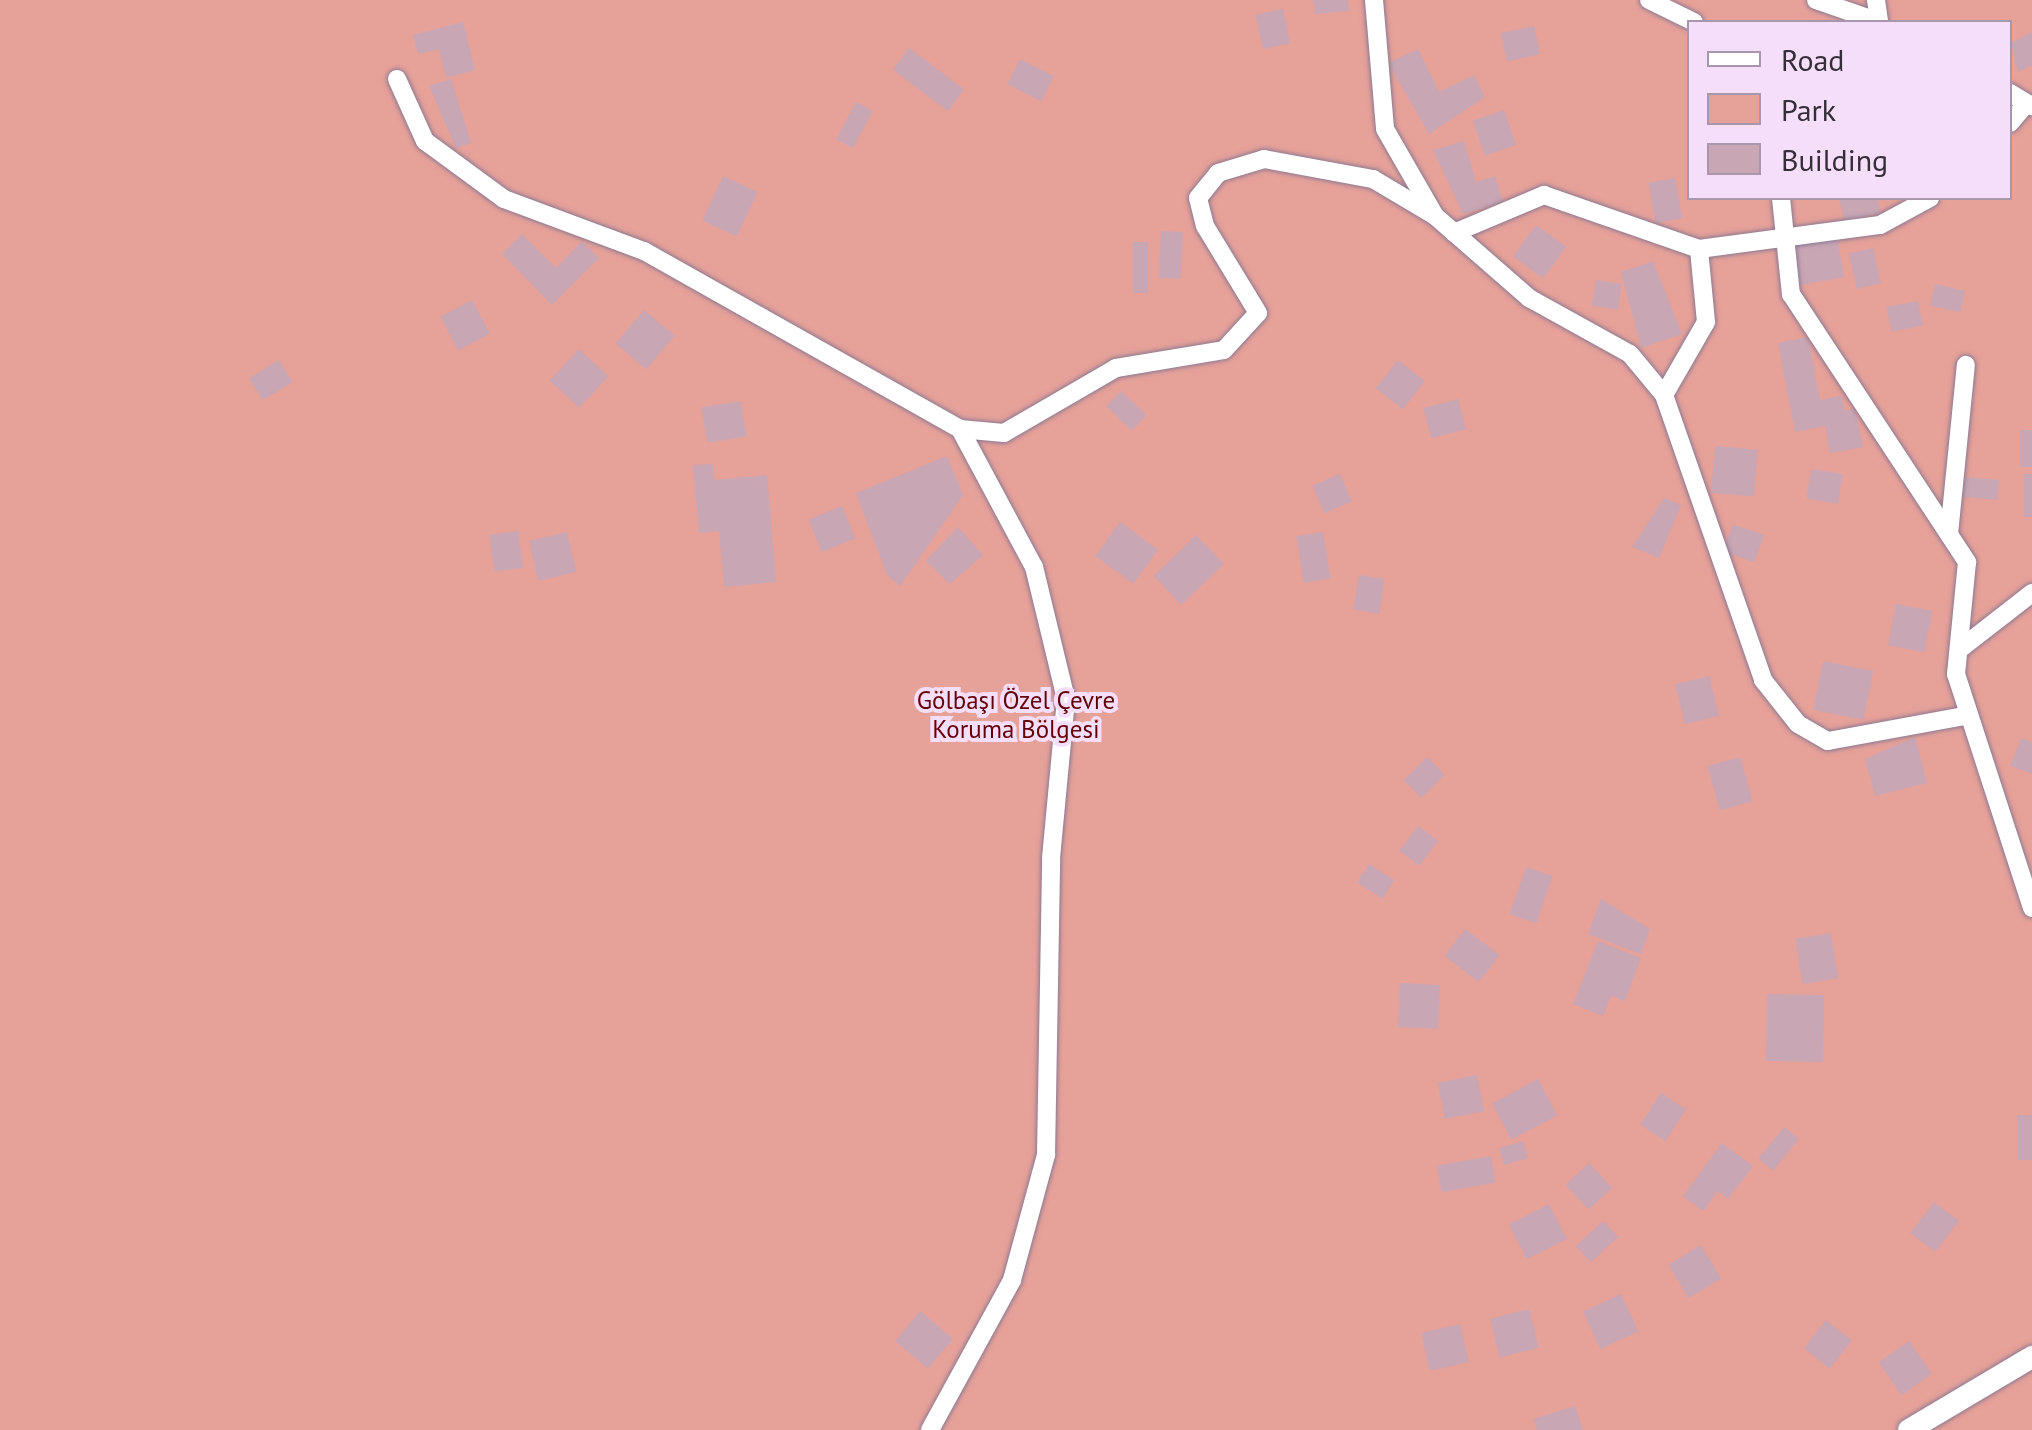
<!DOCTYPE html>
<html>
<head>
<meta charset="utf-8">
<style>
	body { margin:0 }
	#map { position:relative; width:2032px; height:1430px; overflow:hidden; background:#f5defa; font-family:"PT Sans",sans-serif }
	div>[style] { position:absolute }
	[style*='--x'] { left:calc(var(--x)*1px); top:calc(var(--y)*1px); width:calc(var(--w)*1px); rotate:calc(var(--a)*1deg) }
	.green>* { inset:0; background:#e6a199 }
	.building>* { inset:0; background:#c9a6b4; transform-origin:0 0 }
	.roads { filter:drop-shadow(0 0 2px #8e7a92) drop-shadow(0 0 2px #8e7a92) }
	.minor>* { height:18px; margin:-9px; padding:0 9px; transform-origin:9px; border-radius:9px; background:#fff }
	.tertiary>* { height:22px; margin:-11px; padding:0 11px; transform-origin:11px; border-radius:11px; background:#fff }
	span { translate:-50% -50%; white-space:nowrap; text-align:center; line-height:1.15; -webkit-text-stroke:8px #f5defa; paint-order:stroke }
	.park-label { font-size:25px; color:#640108 }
	.legend { position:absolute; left:1687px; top:20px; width:325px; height:180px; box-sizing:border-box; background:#f5defa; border:2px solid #a897ac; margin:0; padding:12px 18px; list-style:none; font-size:30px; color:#352d37 }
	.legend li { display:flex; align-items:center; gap:20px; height:50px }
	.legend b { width:50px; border:2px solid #a897ac }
</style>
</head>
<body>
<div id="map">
	<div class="green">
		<i style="clip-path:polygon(evenodd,0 0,2032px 0,2032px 1430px,0 1430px,0 0,1690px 22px,2010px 22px,2010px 198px,1690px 198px,1690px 22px)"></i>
	</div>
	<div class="building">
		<i style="clip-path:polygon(1313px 0,1348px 0,1349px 11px,1315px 14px)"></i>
		<i style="left:1283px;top:9px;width:35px;height:28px;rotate:78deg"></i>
		<i style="clip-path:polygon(463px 22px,475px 70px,446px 78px,439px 49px,418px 54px,413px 35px)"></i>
		<i style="left:1534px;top:26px;width:29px;height:34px;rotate:78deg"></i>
		<i style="clip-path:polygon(2032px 32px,2032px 65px,2018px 72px,2010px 44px)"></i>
		<i style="left:909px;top:48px;width:69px;height:27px;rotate:37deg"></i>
		<i style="clip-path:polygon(1418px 49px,1439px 92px,1474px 75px,1485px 97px,1429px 134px,1388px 63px)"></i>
		<i style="left:1020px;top:59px;width:38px;height:28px;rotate:27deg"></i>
		<i style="clip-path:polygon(451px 79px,471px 143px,456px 148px,429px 86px)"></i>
		<i style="left:856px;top:102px;width:19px;height:42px;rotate:28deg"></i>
		<i style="left:1504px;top:110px;width:37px;height:33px;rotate:71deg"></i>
		<i style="clip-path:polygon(1464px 141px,1476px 182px,1495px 176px,1503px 202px,1463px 214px,1433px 150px)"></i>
		<i style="left:723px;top:176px;width:38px;height:49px;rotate:25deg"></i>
		<i style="left:1675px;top:178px;width:41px;height:27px;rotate:80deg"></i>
		<i style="clip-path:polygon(1839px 198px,1878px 198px,1881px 213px,1844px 220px)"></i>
		<i style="left:1536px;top:225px;width:37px;height:39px;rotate:36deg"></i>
		<i style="left:1161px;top:231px;width:22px;height:47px;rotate:3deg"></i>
		<i style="left:1836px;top:232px;width:46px;height:53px;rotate:80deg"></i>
		<i style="clip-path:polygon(522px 234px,556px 268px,582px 241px,599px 258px,552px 305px,502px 254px)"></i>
		<i style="left:1133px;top:242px;width:15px;height:51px"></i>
		<i style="left:1873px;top:248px;width:36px;height:25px;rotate:77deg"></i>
		<i style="clip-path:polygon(1653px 261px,1682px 334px,1641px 348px,1621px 272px)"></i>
		<i style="left:1596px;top:280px;width:26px;height:26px;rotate:9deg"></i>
		<i style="left:1935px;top:284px;width:31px;height:22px;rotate:13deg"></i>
		<i style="left:472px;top:300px;width:38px;height:36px;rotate:62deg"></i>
		<i style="left:1918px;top:301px;width:25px;height:32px;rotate:79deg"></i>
		<i style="left:644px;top:310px;width:40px;height:44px;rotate:40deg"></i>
		<i style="clip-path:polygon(1808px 337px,1820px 400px,1841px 396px,1845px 411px,1855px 409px,1863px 447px,1830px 453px,1825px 426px,1795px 432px,1778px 343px)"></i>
		<i style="left:579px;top:349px;width:40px;height:43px;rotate:43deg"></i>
		<i style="left:279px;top:360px;width:26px;height:35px;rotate:59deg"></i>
		<i style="left:1398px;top:360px;width:34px;height:36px;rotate:38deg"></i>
		<i style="left:1121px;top:391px;width:35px;height:21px;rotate:44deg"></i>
		<i style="left:1458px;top:399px;width:31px;height:36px;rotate:75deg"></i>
		<i style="left:741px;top:401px;width:36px;height:40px;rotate:81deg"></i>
		<i style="left:2020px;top:430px;width:12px;height:37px"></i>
		<i style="left:1715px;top:446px;width:43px;height:47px;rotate:5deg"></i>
		<i style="clip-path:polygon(947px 456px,963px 495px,900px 586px,887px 575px,856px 493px)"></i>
		<i style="clip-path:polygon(713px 464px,714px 480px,767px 475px,776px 582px,724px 587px,719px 531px,699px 533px,693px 465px)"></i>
		<i style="left:1811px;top:469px;width:32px;height:30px;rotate:9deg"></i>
		<i style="left:1340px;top:474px;width:30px;height:30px;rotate:67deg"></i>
		<i style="left:2024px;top:474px;width:8px;height:43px"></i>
		<i style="left:1965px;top:477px;width:34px;height:20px;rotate:5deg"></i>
		<i style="clip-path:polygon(1664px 498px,1681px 505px,1659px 558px,1632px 547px)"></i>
		<i style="left:842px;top:506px;width:35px;height:36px;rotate:68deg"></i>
		<i style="left:1120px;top:522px;width:47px;height:42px;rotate:36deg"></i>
		<i style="left:1733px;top:524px;width:33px;height:29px;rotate:20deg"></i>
		<i style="clip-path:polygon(958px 527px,983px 555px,950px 584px,926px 561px)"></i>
		<i style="left:518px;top:531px;width:37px;height:29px;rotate:82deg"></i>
		<i style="left:567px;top:532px;width:41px;height:39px;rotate:77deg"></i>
		<i style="left:1323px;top:532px;width:47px;height:27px;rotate:81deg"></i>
		<i style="left:1196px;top:535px;width:40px;height:59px;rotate:46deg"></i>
		<i style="left:1359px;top:575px;width:26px;height:35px;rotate:9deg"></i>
		<i style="left:1896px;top:604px;width:37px;height:42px;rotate:11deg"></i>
		<i style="left:1823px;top:661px;width:51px;height:50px;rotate:11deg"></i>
		<i style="left:1709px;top:676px;width:41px;height:35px;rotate:76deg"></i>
		<i style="clip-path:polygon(1915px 737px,1927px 783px,1875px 796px,1865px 759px)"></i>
		<i style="clip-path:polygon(2021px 738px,2032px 742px,2032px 774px,2010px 766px)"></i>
		<i style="left:1427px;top:757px;width:25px;height:33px;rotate:45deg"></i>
		<i style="left:1740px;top:757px;width:46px;height:34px;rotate:74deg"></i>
		<i style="left:1418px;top:826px;width:25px;height:31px;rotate:37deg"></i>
		<i style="left:1369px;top:864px;width:30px;height:22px;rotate:33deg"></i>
		<i style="left:1526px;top:867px;width:28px;height:50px;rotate:19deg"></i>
		<i style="clip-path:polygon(1601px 899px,1650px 929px,1641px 954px,1588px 934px)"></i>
		<i style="left:1465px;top:929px;width:43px;height:34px;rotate:37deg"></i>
		<i style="left:1831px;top:933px;width:46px;height:36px;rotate:81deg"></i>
		<i style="clip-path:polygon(1598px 941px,1641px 958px,1625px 1001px,1611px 996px,1603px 1016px,1573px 1004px)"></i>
		<i style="left:1400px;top:983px;width:40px;height:44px;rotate:3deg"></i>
		<i style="left:1767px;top:994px;width:57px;height:67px;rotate:1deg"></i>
		<i style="left:1477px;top:1075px;width:37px;height:40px;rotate:79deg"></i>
		<i style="left:1538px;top:1079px;width:41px;height:52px;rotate:62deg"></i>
		<i style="left:1661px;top:1093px;width:30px;height:38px;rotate:33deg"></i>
		<i style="left:2017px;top:1115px;width:15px;height:45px"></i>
		<i style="left:1784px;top:1127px;width:19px;height:41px;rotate:39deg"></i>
		<i style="left:1523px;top:1141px;width:18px;height:25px;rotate:74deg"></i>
		<i style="clip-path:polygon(1722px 1143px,1753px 1166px,1728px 1199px,1718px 1191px,1703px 1211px,1683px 1196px)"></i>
		<i style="left:1491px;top:1156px;width:27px;height:55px;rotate:80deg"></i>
		<i style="left:1589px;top:1163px;width:34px;height:32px;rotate:47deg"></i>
		<i style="left:1934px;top:1202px;width:31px;height:39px;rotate:37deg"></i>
		<i style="left:1549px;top:1204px;width:39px;height:45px;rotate:63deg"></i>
		<i style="left:1603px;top:1221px;width:22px;height:37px;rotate:47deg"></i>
		<i style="left:1701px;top:1245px;width:39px;height:38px;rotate:59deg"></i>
		<i style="left:1621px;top:1294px;width:41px;height:42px;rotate:65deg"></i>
		<i style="left:1529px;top:1309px;width:40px;height:40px;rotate:76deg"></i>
		<i style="left:920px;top:1311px;width:43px;height:39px;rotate:40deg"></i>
		<i style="left:1826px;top:1320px;width:33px;height:36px;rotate:38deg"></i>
		<i style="left:1460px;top:1324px;width:39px;height:40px;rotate:77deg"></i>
		<i style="left:1909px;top:1341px;width:40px;height:37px;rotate:55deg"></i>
		<i style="clip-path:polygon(1575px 1406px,1583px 1430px,1537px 1430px,1533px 1419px)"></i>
	</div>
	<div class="roads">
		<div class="minor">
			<i style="--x:1374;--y:0;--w:129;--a:85.1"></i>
			<i style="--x:1385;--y:129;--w:100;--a:60.1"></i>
			<i style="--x:1435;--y:216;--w:125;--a:41.1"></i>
			<i style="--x:1529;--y:298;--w:115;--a:29"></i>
			<i style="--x:1630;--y:354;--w:53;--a:50.3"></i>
			<i style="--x:1664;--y:395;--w:302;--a:70.8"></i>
			<i style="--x:1763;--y:680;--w:56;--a:51.5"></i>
			<i style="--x:1798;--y:724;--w:34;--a:30"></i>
			<i style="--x:1828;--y:741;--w:138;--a:-10.4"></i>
			<i style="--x:1649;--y:0;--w:50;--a:26.1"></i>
			<i style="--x:1816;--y:0;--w:67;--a:19.2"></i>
			<i style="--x:1876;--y:0;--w:22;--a:82"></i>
			<i style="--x:397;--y:79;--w:68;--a:65.7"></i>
			<i style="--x:425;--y:141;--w:98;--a:36.3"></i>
			<i style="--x:504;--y:199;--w:149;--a:20.4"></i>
			<i style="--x:644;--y:251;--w:363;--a:29.4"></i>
			<i style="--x:960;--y:429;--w:44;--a:5.2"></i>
			<i style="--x:1004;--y:433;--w:129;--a:-30.1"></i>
			<i style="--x:1116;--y:368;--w:109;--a:-9.5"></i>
			<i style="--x:1224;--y:350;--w:50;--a:-47.4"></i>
			<i style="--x:1258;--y:313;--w:102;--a:-121.3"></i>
			<i style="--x:1205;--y:226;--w:29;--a:-104"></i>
			<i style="--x:1198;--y:198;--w:32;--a:-51"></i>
			<i style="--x:1218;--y:173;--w:48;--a:-16.9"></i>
			<i style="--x:1264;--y:159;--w:111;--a:10.4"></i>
			<i style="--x:1373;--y:179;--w:72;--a:30.8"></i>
			<i style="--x:2010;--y:93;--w:26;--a:31"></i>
			<i style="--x:2010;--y:123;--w:23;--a:-50"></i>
			<i style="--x:1781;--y:198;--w:97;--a:84.1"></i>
			<i style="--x:1791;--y:294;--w:321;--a:56.7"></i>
			<i style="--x:1967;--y:562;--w:113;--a:95.6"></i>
			<i style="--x:1956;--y:674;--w:246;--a:72"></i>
			<i style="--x:1454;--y:233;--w:98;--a:-22.9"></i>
			<i style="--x:1544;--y:195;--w:164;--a:19.2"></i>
			<i style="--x:1699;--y:249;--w:183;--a:-7.6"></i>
			<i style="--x:1880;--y:225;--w:57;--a:-28.4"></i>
			<i style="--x:1664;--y:395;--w:84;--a:-60.1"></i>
			<i style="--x:1706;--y:322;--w:73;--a:-95.5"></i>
			<i style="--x:1949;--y:534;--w:170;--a:-84.3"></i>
			<i style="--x:1960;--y:649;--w:91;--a:-37.9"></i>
			<i style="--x:930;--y:1430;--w:171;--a:-61.3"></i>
			<i style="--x:1012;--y:1280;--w:130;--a:-74.8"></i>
			<i style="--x:1046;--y:1155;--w:297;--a:-89"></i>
			<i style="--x:1051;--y:858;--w:160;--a:-84.6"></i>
			<i style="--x:1066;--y:699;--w:136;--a:-103.6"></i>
			<i style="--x:1034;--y:567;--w:157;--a:-118.2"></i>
		</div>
		<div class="tertiary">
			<i style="--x:1909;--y:1430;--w:143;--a:-30.7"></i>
		</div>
	</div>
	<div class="park-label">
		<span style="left:1016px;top:715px">Gölbaşı Özel Çevre<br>Koruma Bölgesi</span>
	</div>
	<ul class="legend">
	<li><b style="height:12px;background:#fff"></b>Road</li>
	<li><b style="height:28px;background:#e6a199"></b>Park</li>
	<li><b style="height:28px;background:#c9a6b4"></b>Building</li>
	</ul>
</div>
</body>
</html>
